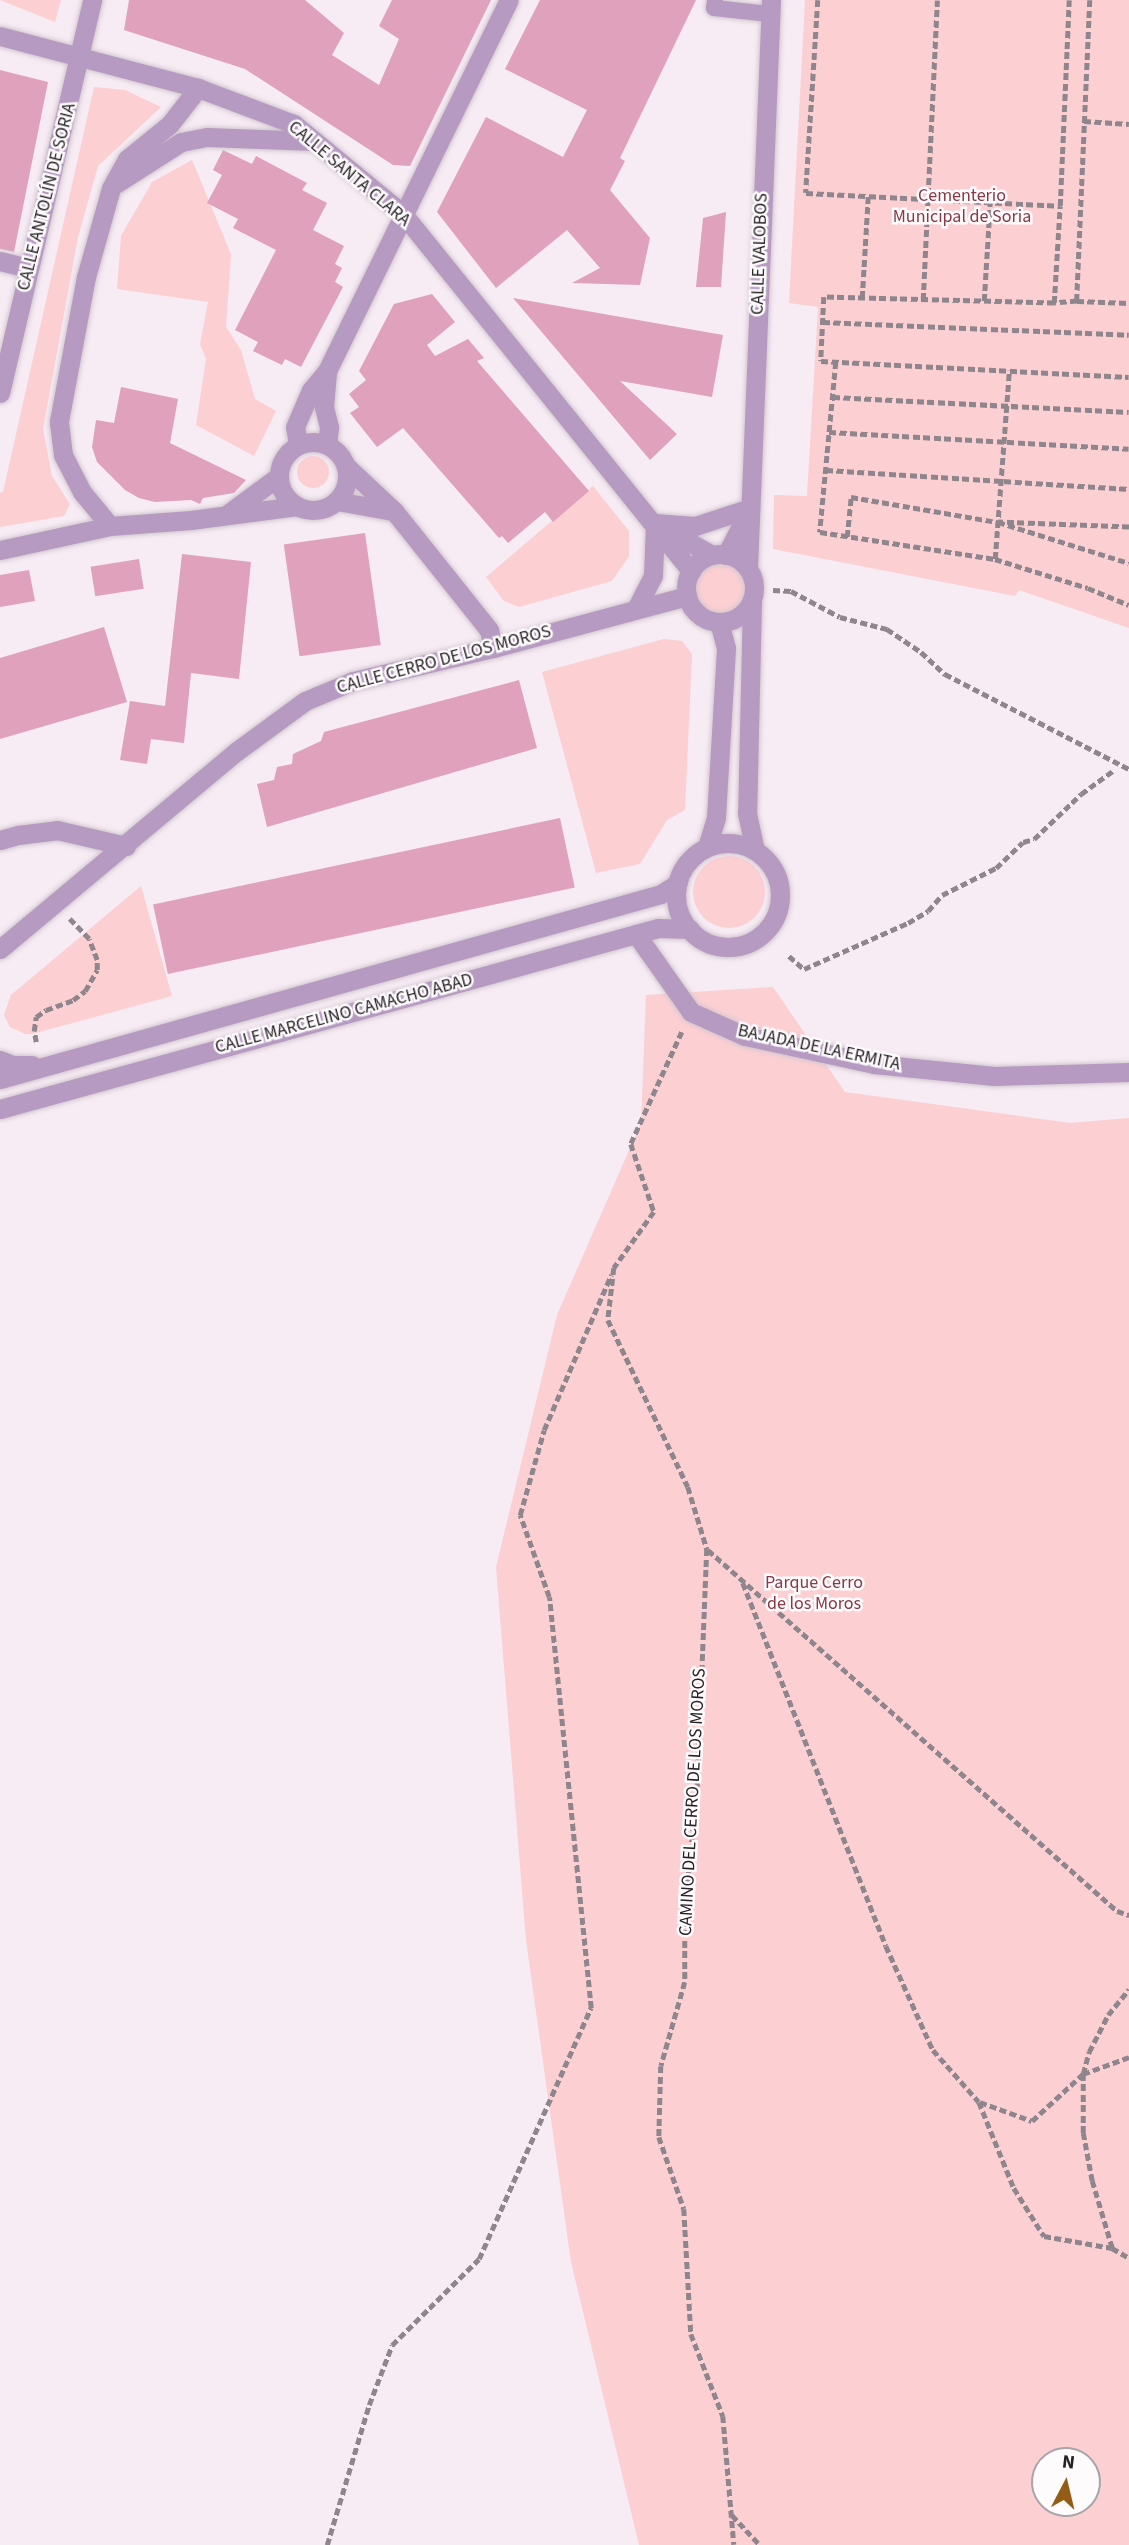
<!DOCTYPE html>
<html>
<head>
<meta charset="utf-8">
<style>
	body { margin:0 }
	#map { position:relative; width:1129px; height:2545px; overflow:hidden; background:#f7ebf4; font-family:"Source Sans 3",sans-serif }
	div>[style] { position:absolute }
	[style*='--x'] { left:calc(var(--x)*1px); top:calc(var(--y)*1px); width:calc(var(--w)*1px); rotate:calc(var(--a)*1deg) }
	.green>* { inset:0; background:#fccfd3 }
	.round { border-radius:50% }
	.building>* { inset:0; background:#dfa1bb; transform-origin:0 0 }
	.path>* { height:4.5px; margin-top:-2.25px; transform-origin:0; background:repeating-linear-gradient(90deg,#8f868d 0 7px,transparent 0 10.5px) }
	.roads { filter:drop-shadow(0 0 2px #d2c7cf) drop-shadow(0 0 2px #d2c7cf) }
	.service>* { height:16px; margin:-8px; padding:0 8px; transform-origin:8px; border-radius:8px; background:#b69ac1 }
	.pedestrian>* { height:19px; margin:-9.5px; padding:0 9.5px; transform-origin:9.5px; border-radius:9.5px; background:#b69ac1 }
	.minor>* { height:19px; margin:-9.5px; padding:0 9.5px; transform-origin:9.5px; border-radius:9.5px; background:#b69ac1 }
	.minor>.ring { margin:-9.5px; padding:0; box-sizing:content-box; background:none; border:19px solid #b69ac1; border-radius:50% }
	span { translate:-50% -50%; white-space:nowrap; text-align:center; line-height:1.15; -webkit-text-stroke:5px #fefbfd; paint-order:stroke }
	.street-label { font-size:18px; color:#272226 }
	.park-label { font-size:18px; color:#883847 }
	.north { position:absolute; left:1031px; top:2447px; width:70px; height:70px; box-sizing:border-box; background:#fefbfd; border:2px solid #a8a4a7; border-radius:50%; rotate:7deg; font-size:19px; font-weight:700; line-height:28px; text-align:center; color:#272226 }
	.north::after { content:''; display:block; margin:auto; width:24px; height:32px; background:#945d16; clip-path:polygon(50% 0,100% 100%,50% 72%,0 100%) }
</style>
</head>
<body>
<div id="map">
	<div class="green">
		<i style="clip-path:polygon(0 0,61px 0,55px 22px)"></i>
		<i style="clip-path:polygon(805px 0,1129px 0,1129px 628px,1019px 590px,1015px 596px,773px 549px,774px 495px,807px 496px,818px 307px,789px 303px)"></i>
		<i style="clip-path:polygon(94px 87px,125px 90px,161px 107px,98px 166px,78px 237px,43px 429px,52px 476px,70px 504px,64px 516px,0 527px,0 493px,3px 492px)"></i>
		<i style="clip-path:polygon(192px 160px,231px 254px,226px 327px,241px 350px,255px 399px,276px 411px,254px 456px,196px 425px,206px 359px,200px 344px,208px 302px,117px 289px,121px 236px,152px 182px)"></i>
		<i class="round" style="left:297px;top:456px;width:32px;height:32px"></i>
		<i style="clip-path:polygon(593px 486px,629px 531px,629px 556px,612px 581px,519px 607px,504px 601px,486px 577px)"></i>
		<i class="round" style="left:695px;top:563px;width:50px;height:50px"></i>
		<i style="clip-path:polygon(664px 639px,682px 641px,692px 654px,685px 810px,667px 820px,640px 864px,596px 873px,542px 672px)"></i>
		<i class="round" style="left:693px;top:856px;width:72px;height:72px"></i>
		<i style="clip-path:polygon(141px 886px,172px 996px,32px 1034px,25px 1034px,10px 1027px,4px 1015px,11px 995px)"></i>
		<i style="clip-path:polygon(evenodd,773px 987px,845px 1092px,1070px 1123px,1129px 1118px,1129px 2545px,639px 2545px,571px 2262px,526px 1940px,496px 1567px,557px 1315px,641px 1123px,646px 995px,773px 987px,1045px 2461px,1087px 2461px,1087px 2503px,1045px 2503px,1045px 2461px)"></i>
	</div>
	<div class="building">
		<i style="clip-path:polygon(129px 0,305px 0,344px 33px,332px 55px,379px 85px,399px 39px,379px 26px,392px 0,491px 0,410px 166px,393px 165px,245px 69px,124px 30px)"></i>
		<i style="clip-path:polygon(540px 0,696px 0,620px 158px,625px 161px,610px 190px,650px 238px,640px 285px,572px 283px,600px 268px,567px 230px,496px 288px,437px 212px,486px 117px,563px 157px,587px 110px,505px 69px)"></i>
		<i style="clip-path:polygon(0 70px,48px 82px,14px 252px,0 249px)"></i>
		<i style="clip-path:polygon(223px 150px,252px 164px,256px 156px,307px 183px,302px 190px,327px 203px,313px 230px,344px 246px,335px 264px,342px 268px,335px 282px,343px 287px,301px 367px,285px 359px,282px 365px,253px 351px,258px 342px,235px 330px,276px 250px,233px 228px,238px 219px,207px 203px,222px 175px,213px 170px)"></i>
		<i style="clip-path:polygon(726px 212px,721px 287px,696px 287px,703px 218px)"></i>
		<i style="clip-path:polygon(432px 294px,455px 322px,427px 345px,435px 356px,468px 339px,484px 358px,477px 361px,589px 491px,553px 522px,545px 512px,508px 543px,502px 536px,499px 538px,403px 428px,377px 447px,350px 413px,359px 407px,349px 394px,366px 380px,359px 371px,394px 304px)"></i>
		<i style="clip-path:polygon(513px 298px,723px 335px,712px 397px,620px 381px,677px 434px,650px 460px)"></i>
		<i style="clip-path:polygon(121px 387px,178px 399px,170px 443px,246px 480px,234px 493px,203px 498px,200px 504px,191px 500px,155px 502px,139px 498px,125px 490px,97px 462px,92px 447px,96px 420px,114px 423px)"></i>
		<i style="left:365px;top:533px;width:113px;height:82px;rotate:82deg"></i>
		<i style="clip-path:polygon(182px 554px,251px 562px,239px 679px,191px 673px,184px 743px,151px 739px,147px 764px,120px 760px,130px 701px,165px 706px)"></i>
		<i style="left:139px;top:559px;width:30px;height:49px;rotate:81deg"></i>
		<i style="clip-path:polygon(29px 570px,35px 601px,0 607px,0 575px)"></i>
		<i style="clip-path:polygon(104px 627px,127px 702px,0 739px,0 658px)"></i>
		<i style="clip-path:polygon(519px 680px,537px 748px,267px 827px,257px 784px,274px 780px,277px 767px,292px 764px,293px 754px,321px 741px,324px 732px)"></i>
		<i style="left:560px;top:818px;width:71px;height:416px;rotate:78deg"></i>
	</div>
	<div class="path">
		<i style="--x:818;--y:0;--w:193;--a:93.6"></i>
		<i style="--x:806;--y:193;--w:254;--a:2.9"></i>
		<i style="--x:1060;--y:206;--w:206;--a:-87.5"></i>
		<i style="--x:1090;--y:0;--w:301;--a:92.5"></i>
		<i style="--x:1077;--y:301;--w:52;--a:2.2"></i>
		<i style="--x:1084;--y:121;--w:45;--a:3.8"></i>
		<i style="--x:862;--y:298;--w:102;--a:-86.6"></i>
		<i style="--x:923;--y:300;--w:300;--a:-87.3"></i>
		<i style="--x:984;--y:301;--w:99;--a:-86.5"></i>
		<i style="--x:1077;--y:301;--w:23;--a:175"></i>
		<i style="--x:1054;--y:303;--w:230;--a:-178.5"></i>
		<i style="--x:824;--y:297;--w:64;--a:92.7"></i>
		<i style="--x:821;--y:361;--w:308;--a:3"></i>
		<i style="--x:1054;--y:303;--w:97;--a:-86.5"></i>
		<i style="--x:823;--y:322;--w:306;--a:2.4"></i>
		<i style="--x:836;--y:362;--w:171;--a:95.4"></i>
		<i style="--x:820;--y:532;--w:177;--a:8.8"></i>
		<i style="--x:995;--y:559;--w:97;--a:17.3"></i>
		<i style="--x:1088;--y:588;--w:44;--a:22.5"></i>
		<i style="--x:833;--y:397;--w:296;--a:2.9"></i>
		<i style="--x:829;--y:432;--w:300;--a:3.2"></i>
		<i style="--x:826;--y:470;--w:304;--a:3.6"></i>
		<i style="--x:1129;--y:527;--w:131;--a:-177.8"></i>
		<i style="--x:998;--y:522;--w:137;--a:17.4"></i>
		<i style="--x:847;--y:537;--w:40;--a:-84.3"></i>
		<i style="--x:851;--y:497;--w:149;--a:9.7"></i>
		<i style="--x:995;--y:559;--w:189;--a:-85.7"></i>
		<i style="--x:773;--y:590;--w:18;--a:3"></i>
		<i style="--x:791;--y:591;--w:55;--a:28"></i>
		<i style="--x:840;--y:617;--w:49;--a:14.3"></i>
		<i style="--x:887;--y:629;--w:41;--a:34.1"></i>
		<i style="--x:921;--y:652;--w:33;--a:43"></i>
		<i style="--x:945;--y:674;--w:207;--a:27.3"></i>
		<i style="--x:789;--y:956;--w:20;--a:41"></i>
		<i style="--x:804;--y:969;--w:114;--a:-23.9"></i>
		<i style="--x:908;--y:923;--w:23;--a:-31"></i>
		<i style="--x:928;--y:911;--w:21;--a:-49"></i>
		<i style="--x:942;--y:895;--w:60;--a:-26.6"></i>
		<i style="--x:996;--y:868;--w:37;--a:-44"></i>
		<i style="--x:1023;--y:842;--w:11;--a:-15"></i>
		<i style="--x:1034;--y:839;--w:65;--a:-43.8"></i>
		<i style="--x:1081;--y:794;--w:39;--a:-36"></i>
		<i style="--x:682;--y:1032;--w:123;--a:114.5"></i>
		<i style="--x:631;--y:1144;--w:72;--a:71.3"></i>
		<i style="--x:654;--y:1212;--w:69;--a:125.5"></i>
		<i style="--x:614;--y:1268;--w:52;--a:96.6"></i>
		<i style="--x:608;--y:1320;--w:185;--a:64.4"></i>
		<i style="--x:688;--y:1487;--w:65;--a:73"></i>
		<i style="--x:707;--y:1549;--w:244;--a:92.3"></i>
		<i style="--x:697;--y:1793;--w:117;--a:95.9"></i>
		<i style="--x:685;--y:1909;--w:73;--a:90"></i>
		<i style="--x:685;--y:1982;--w:87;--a:105.9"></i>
		<i style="--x:661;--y:2066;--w:71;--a:91.6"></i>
		<i style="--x:659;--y:2137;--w:76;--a:70.9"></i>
		<i style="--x:684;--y:2209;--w:125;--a:86.8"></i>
		<i style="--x:691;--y:2334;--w:88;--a:68.7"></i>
		<i style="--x:723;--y:2416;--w:129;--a:85.1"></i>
		<i style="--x:36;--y:1042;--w:11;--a:-100"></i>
		<i style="--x:34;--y:1031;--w:14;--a:-82"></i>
		<i style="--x:36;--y:1017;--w:12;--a:-35"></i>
		<i style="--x:46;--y:1010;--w:29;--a:-20"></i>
		<i style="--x:73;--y:1000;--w:15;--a:-37"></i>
		<i style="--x:85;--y:991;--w:24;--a:-60"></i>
		<i style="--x:97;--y:970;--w:10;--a:-90"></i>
		<i style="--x:97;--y:960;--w:22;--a:-111"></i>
		<i style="--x:89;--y:939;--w:28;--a:-134"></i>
		<i style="--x:708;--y:1550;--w:546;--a:41.43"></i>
		<i style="--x:1117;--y:1911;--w:13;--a:18"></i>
		<i style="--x:743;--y:1583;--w:390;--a:68.5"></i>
		<i style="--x:886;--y:1946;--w:114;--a:65.7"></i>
		<i style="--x:933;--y:2050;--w:69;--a:48.5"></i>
		<i style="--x:979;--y:2102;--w:93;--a:67.9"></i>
		<i style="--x:1014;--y:2188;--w:57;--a:58"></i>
		<i style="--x:1044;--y:2236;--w:69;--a:10"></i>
		<i style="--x:1112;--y:2248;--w:20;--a:30"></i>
		<i style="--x:980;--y:2102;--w:55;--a:20.1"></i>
		<i style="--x:1032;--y:2121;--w:69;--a:-42.7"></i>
		<i style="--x:1083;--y:2074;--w:49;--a:-20.3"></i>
		<i style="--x:1112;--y:2248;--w:70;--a:-106.6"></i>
		<i style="--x:1092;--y:2181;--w:49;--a:-100.6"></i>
		<i style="--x:1083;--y:2133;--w:59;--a:-90"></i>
		<i style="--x:1083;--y:2074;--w:23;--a:-75"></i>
		<i style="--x:1089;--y:2052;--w:42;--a:-62.8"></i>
		<i style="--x:1108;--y:2015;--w:33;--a:-51"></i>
		<i style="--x:732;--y:2515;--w:41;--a:47"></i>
		<i style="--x:327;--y:2545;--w:146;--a:-73.3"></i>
		<i style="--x:369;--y:2405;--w:64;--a:-69"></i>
		<i style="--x:392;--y:2345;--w:122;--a:-44.7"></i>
		<i style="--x:479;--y:2259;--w:275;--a:-66"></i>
		<i style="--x:591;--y:2008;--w:413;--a:-95.8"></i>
		<i style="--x:549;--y:1597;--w:87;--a:-109.5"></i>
		<i style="--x:520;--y:1515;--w:88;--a:-74.2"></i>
		<i style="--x:544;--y:1430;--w:169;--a:-66.6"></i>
	</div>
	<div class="roads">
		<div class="service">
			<i style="--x:715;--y:0;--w:8;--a:97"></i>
			<i style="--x:714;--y:8;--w:56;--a:6.1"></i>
		</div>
		<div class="pedestrian">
			<i style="--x:636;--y:934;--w:95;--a:54.8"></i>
			<i style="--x:691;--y:1012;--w:59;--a:24"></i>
			<i style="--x:745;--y:1036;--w:132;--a:12.2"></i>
			<i style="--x:874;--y:1064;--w:121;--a:5.7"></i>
			<i style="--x:994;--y:1076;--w:135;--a:-1.7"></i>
		</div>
		<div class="minor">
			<i style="--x:0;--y:36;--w:205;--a:14.7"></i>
			<i style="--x:198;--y:88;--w:103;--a:20.6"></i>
			<i style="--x:294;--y:124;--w:141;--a:39.5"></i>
			<i style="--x:403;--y:214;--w:459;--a:51.1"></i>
			<i style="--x:117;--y:183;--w:76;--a:-32.6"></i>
			<i style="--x:181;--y:142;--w:26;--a:-11"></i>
			<i style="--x:207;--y:137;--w:107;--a:2.1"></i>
			<i style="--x:0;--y:261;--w:29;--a:14"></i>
			<i style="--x:0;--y:393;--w:404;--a:-76.8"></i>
			<i class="ring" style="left:279px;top:442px;width:49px;height:49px"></i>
			<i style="--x:327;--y:444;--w:17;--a:-83"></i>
			<i style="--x:329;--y:427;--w:21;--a:-104"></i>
			<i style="--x:324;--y:407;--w:36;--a:-85"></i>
			<i style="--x:298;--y:445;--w:18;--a:-99"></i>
			<i style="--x:295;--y:427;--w:40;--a:-66.6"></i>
			<i style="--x:311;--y:390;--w:25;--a:-50"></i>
			<i style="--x:327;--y:371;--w:413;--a:-63.9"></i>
			<i style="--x:347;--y:467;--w:64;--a:43.1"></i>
			<i style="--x:394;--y:511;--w:152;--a:51.4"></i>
			<i style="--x:489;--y:630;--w:18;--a:77"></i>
			<i style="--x:337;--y:501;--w:56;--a:10.3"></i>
			<i style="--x:229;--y:513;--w:62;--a:-36.5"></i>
			<i style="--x:655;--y:523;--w:40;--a:4.3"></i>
			<i style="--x:695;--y:526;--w:58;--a:-18.1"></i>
			<i style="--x:110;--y:526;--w:44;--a:-129.5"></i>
			<i style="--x:82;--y:492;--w:42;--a:-117.2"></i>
			<i style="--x:63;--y:455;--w:34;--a:-97"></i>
			<i style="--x:59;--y:421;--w:147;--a:-79.4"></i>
			<i style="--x:86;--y:277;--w:92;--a:-74.3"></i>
			<i style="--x:111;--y:188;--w:33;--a:-61"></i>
			<i style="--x:127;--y:159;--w:55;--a:-39.1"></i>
			<i style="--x:170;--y:124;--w:46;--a:-52.1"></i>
			<i style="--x:662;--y:527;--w:57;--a:29.2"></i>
			<i style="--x:0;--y:550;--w:113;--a:-12.3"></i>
			<i style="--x:110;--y:526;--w:81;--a:-4.2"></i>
			<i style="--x:191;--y:520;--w:107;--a:-7.5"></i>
			<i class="ring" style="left:686px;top:554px;width:49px;height:49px"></i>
			<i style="--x:726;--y:555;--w:48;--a:-62.9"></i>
			<i style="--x:748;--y:568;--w:568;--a:-87.68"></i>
			<i style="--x:752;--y:600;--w:213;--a:91.3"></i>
			<i style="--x:747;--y:813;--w:38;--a:78"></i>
			<i style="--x:636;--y:609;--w:37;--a:-63"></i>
			<i style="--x:653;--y:576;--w:53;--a:-87.8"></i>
			<i style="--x:0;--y:840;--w:19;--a:-16"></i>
			<i style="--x:18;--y:835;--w:39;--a:-7"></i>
			<i style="--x:57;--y:830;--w:71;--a:13.1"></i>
			<i class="ring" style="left:676px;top:843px;width:85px;height:85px"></i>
			<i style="--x:707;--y:847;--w:31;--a:-73"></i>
			<i style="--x:716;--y:817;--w:169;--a:-86.6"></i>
			<i style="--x:726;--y:648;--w:27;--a:-105"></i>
			<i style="--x:0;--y:949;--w:309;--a:-39.9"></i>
			<i style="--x:237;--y:751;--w:84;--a:-36.3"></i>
			<i style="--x:305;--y:701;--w:52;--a:-22.6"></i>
			<i style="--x:353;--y:681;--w:144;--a:-13.3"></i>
			<i style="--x:493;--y:648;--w:201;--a:-15"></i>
			<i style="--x:0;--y:1060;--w:14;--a:21"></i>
			<i style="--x:13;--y:1065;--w:19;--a:0"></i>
			<i style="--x:0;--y:1079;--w:686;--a:-15.64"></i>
			<i style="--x:661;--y:894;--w:20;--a:-33"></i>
			<i style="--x:0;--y:1109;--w:660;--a:-15.38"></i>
			<i style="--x:636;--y:934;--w:23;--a:-15"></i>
			<i style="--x:658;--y:928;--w:32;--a:2"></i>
		</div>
	</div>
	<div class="street-label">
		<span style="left:349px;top:174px;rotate:40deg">CALLE SANTA CLARA</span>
		<span style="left:47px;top:197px;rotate:-76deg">CALLE ANTOLÍN DE SORIA</span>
		<span style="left:760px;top:254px;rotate:-88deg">CALLE VALOBOS</span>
		<span style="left:444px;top:660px;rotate:-15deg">CALLE CERRO DE LOS MOROS</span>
		<span style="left:344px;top:1014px;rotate:-15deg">CALLE MARCELINO CAMACHO ABAD</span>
		<span style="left:819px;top:1048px;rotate:12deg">BAJADA DE LA ERMITA</span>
		<span style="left:693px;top:1802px;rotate:-87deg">CAMINO DEL CERRO DE LOS MOROS</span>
	</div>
	<div class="park-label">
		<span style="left:962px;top:207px">Cementerio<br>Municipal de Soria</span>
		<span style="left:814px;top:1594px">Parque Cerro<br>de los Moros</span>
	</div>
	<div class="north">N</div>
</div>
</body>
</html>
